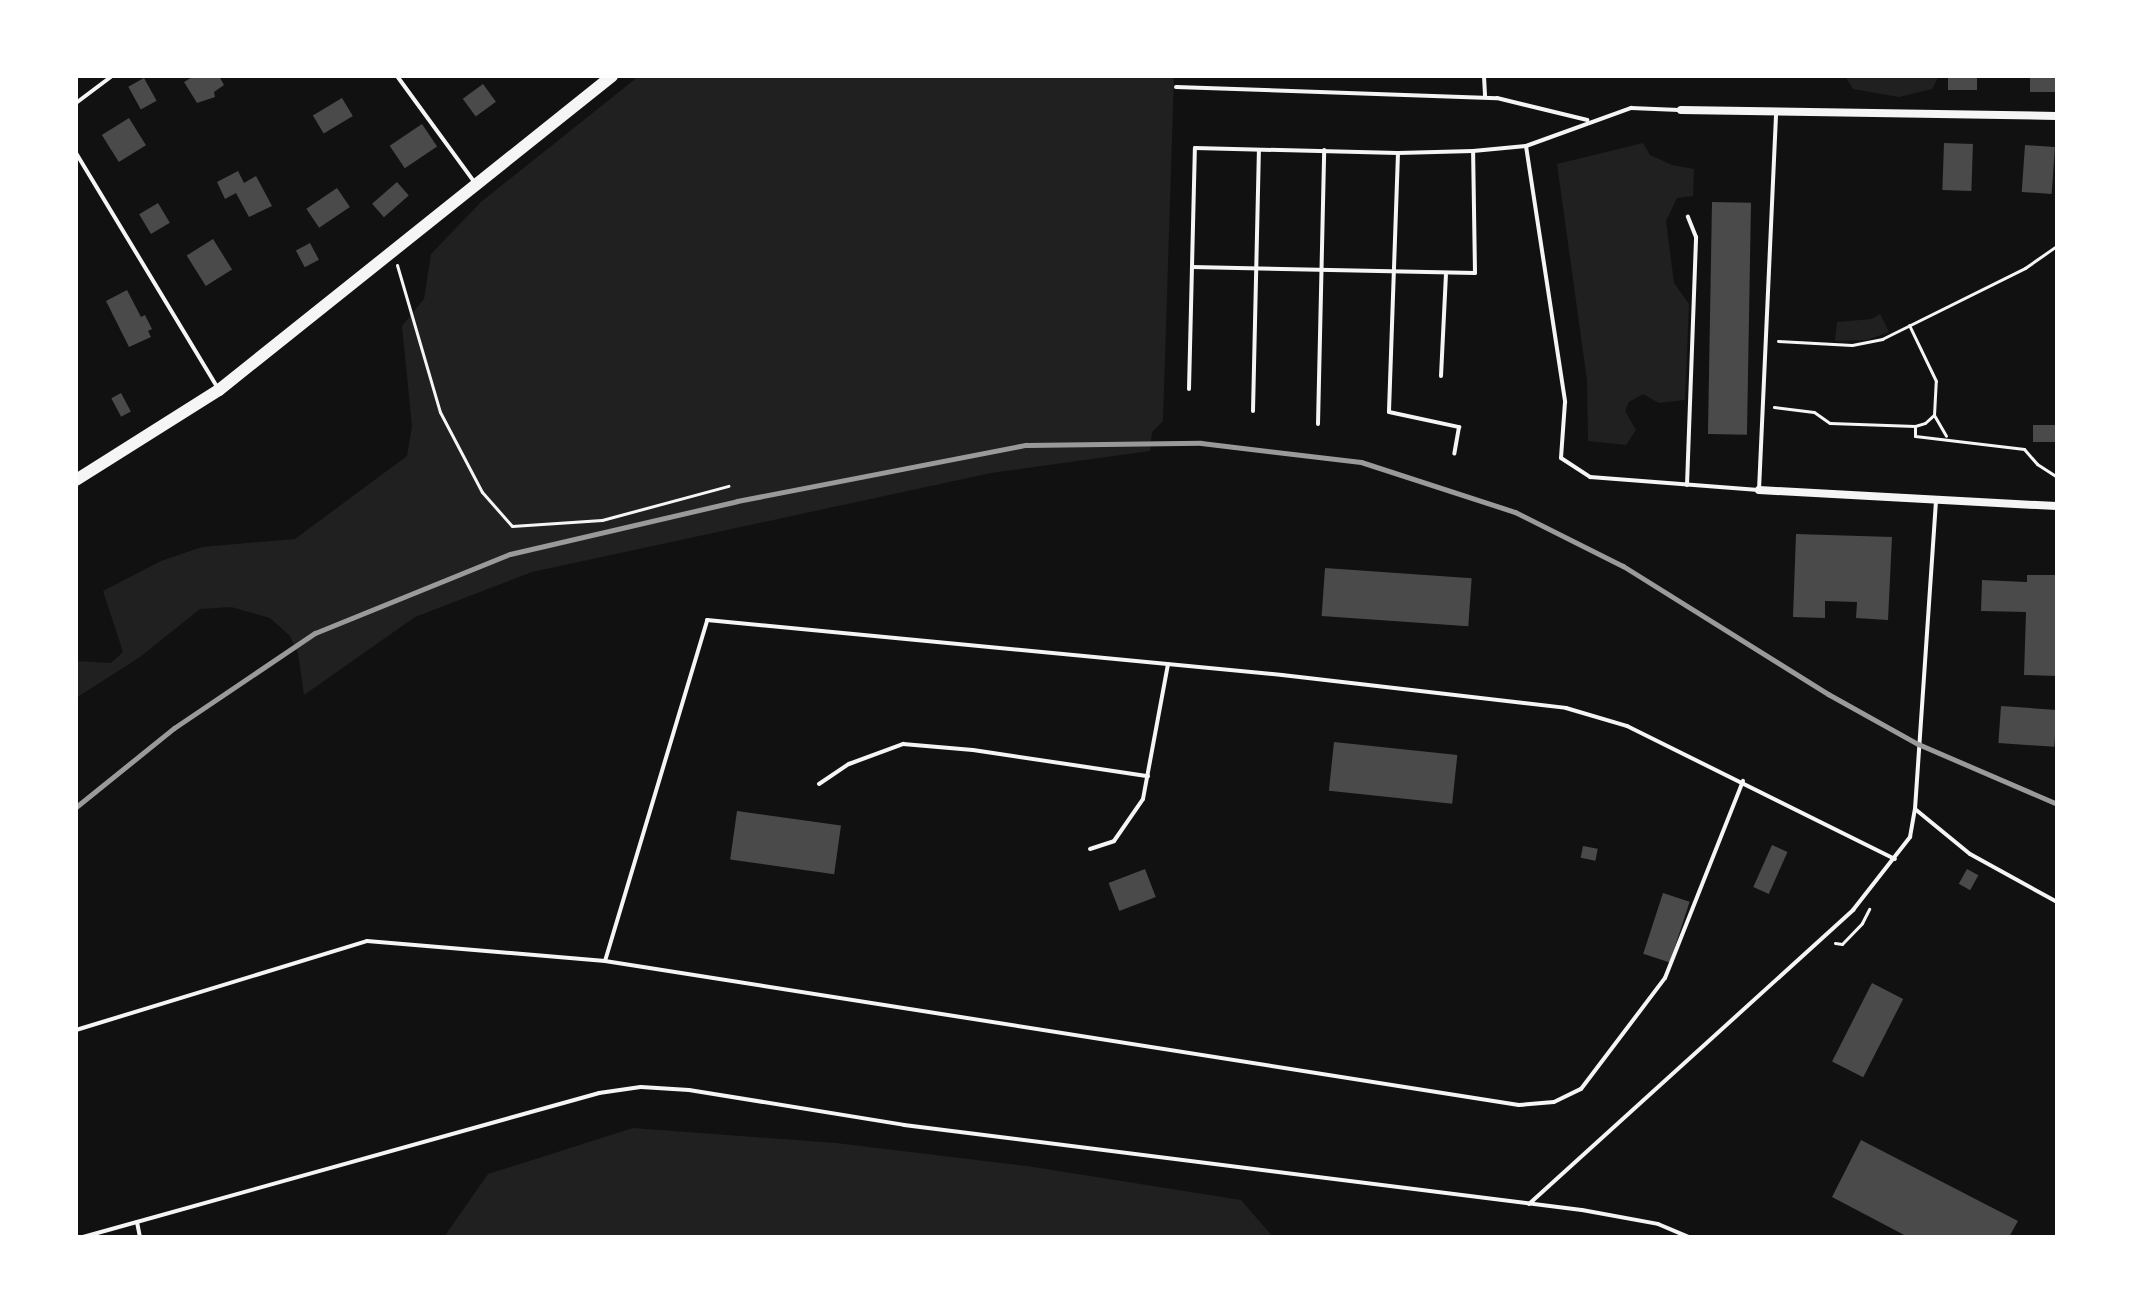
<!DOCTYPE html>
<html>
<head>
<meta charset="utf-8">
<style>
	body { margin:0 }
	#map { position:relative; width:2133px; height:1313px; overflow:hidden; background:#111; font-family:Commissioner,sans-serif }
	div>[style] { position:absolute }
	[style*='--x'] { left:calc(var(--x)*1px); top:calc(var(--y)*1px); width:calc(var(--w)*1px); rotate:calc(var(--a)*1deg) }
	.green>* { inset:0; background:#202020 }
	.building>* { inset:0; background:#4a4a4a; transform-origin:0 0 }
	.path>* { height:3px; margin:-1.5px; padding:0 1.5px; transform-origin:1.5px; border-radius:1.5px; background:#f5f5f5 }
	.service>* { height:4px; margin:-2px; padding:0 2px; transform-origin:2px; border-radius:2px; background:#f5f5f5 }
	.minor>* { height:8px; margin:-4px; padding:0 4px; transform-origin:4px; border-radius:4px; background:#f5f5f5 }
	.secondary>* { height:12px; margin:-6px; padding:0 6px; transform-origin:6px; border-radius:6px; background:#f5f5f5 }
	.rail>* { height:5px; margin:-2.5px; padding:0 2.5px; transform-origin:2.5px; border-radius:2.5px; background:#9a9a9a }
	span { translate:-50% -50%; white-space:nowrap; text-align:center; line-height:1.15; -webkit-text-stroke:7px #fff; paint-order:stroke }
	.frame { position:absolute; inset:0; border:78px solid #fff; pointer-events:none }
</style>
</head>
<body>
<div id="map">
	<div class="green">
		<i style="clip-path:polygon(639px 76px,1174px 76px,1163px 421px,1152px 432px,1150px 451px,991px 473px,532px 572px,415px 617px,304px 695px,298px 653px,290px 636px,270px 618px,231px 607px,200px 609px,140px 657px,76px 698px,76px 661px,111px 663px,123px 652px,103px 591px,161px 561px,202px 547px,295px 539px,407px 456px,412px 426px,402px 326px,424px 299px,431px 254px,481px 202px)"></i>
		<i style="clip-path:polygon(1845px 76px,1939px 76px,1932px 89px,1899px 97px,1853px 89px)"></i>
		<i style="clip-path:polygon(1643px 143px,1650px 155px,1672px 165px,1694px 169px,1693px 196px,1677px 198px,1666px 221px,1674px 283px,1689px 304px,1685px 400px,1659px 403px,1643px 394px,1629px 402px,1625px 411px,1636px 430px,1626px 445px,1588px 441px,1587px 380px,1557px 164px)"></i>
		<i style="clip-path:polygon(1880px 314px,1889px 332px,1867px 340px,1835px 341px,1837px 322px,1872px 319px)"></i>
		<i style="clip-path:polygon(633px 1128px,836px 1143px,1027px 1166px,1241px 1200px,1273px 1237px,444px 1237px,488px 1174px)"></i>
	</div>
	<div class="building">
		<i style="clip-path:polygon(194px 76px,219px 76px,224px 85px,214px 92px,215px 97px,197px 103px,184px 82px)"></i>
		<i style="left:1948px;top:76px;width:29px;height:14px"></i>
		<i style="left:2030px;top:76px;width:27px;height:16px"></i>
		<i style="left:144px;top:78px;width:26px;height:18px;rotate:61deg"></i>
		<i style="left:483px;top:84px;width:22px;height:25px;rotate:54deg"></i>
		<i style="left:342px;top:98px;width:21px;height:34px;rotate:59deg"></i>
		<i style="left:129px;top:118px;width:32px;height:32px;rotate:58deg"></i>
		<i style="left:422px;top:124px;width:27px;height:39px;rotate:56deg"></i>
		<i style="left:1944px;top:143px;width:29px;height:47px;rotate:2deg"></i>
		<i style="left:2025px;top:145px;width:30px;height:47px;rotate:4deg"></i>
		<i style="clip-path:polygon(238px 171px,244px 183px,256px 176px,272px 206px,249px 217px,236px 193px,225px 199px,217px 182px)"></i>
		<i style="left:397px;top:182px;width:18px;height:33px;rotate:49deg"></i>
		<i style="left:337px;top:188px;width:23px;height:37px;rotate:56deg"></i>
		<i style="left:1712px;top:202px;width:39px;height:232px;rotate:1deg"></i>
		<i style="left:158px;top:203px;width:23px;height:22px;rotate:59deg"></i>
		<i style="left:213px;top:239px;width:36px;height:31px;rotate:58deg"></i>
		<i style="left:310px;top:243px;width:19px;height:16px;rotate:62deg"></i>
		<i style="clip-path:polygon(127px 290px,141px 317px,145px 315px,152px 329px,148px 331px,151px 337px,129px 347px,106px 301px)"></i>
		<i style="left:121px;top:393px;width:21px;height:11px;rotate:62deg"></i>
		<i style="left:2033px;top:425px;width:24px;height:17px"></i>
		<i style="clip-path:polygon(1796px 534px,1892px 537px,1888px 620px,1856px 618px,1857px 602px,1825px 601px,1825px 618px,1793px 617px)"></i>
		<i style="left:1325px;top:568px;width:147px;height:48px;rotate:4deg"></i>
		<i style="clip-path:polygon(2027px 575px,2057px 575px,2057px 676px,2024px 675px,2026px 612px,1981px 611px,1982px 580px,2027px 582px)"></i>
		<i style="left:2001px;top:706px;width:56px;height:37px;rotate:4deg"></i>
		<i style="left:1334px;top:742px;width:124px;height:49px;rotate:6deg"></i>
		<i style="left:737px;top:811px;width:105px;height:49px;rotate:8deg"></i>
		<i style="left:1772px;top:845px;width:17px;height:46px;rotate:24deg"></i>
		<i style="left:1583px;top:846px;width:15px;height:12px;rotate:11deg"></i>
		<i style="left:1145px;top:869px;width:30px;height:39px;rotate:69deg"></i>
		<i style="left:1967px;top:869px;width:13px;height:17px;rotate:29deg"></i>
		<i style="left:1663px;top:893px;width:28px;height:64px;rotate:18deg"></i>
		<i style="left:1872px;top:983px;width:35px;height:88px;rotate:27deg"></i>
		<i style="clip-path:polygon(1861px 1140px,2018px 1221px,2009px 1237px,1908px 1237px,1832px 1197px)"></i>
	</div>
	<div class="path">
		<i style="--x:397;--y:265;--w:153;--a:73.7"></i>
		<i style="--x:440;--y:412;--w:90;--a:62.3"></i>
		<i style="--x:482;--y:492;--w:45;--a:48.6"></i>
		<i style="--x:512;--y:526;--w:90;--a:-3.8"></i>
		<i style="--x:602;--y:520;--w:131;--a:-15.1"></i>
		<i style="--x:1778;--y:341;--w:74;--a:3.1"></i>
		<i style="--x:1852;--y:345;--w:31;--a:-11"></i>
		<i style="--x:1882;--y:339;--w:160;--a:-26.4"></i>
		<i style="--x:2025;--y:268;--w:39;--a:-35"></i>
		<i style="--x:1774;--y:407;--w:40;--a:7.1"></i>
		<i style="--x:1814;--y:412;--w:19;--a:35"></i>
		<i style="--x:1830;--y:423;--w:85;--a:2"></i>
		<i style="--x:1915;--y:426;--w:10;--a:-17"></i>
		<i style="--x:1925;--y:423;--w:12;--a:-42"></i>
		<i style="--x:1934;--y:415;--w:34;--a:-87"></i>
		<i style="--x:1936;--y:381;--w:62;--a:-115.7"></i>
		<i style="--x:1934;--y:415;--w:24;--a:60"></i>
		<i style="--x:1915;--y:426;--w:10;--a:90"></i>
		<i style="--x:1915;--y:436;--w:110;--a:6.8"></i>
		<i style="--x:2024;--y:449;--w:20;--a:49"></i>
		<i style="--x:2037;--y:464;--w:24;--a:33"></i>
		<i style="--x:1835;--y:943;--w:7;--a:8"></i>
		<i style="--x:1842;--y:944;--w:29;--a:-46"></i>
		<i style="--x:1862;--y:923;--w:16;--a:-63"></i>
	</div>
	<div class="service">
		<i style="--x:397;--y:76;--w:132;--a:53.9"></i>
		<i style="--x:1484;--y:76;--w:21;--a:87"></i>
		<i style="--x:1176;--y:87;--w:321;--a:2"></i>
		<i style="--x:1497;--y:98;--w:93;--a:13.7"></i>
		<i style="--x:76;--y:103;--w:45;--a:-36.9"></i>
		<i style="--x:1526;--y:146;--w:259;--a:81.3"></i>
		<i style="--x:1565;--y:402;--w:56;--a:94.1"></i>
		<i style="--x:1561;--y:458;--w:35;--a:33"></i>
		<i style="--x:1590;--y:477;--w:169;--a:4.4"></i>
		<i style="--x:1759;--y:490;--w:378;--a:-87.4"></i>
		<i style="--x:76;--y:153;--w:273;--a:58.9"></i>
		<i style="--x:1398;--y:153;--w:259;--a:92"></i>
		<i style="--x:1389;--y:412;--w:72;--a:12.1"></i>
		<i style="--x:1459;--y:427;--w:27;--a:100"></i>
		<i style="--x:1192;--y:267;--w:283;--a:1.2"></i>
		<i style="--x:1475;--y:273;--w:122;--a:-90.9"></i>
		<i style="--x:1473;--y:151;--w:53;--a:-5.4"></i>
		<i style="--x:1526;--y:146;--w:112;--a:-19.9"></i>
		<i style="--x:1631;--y:108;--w:48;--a:2.4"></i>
		<i style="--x:1441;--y:376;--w:101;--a:-87.2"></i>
		<i style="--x:1189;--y:389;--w:241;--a:-88.6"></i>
		<i style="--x:1195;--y:148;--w:203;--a:1.4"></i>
		<i style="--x:1398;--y:153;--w:75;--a:-1.5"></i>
		<i style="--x:1253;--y:411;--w:261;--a:-88.7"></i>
		<i style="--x:1318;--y:424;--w:274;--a:-88.7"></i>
		<i style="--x:1687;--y:485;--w:248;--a:-87.9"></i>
		<i style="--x:1696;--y:237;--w:22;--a:-112"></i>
		<i style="--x:819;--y:784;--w:36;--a:-34"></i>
		<i style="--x:849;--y:764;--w:58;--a:-20.3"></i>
		<i style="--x:903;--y:744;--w:70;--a:4.9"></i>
		<i style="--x:973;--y:750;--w:177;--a:8.5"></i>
		<i style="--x:1915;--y:809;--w:71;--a:39.3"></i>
		<i style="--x:1970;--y:854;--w:99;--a:28.9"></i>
		<i style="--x:1090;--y:849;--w:25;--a:-18"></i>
		<i style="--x:1114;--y:841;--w:51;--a:-55.4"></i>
		<i style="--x:1143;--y:799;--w:137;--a:-79.5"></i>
		<i style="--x:605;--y:961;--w:925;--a:8.95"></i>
		<i style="--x:1519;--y:1105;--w:35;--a:-5"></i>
		<i style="--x:1554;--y:1102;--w:30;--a:-26"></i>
		<i style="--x:1581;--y:1089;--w:139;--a:-52.9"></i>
		<i style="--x:1665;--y:978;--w:212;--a:-68.4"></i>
		<i style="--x:76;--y:1030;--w:304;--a:-17"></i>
		<i style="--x:367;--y:941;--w:239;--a:4.8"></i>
		<i style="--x:605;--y:961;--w:356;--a:-73.3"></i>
		<i style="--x:707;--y:620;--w:578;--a:5.46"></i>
		<i style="--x:1282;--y:675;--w:286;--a:6.6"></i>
		<i style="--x:1566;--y:708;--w:64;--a:16.4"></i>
		<i style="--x:1627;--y:726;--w:299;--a:26.4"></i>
		<i style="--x:1529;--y:1204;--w:438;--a:-42.2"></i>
		<i style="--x:1853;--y:910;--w:93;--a:-52"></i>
		<i style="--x:1910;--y:837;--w:28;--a:-80"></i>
		<i style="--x:1915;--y:809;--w:310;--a:-86.1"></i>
		<i style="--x:137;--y:1222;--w:15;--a:79"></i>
		<i style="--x:83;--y:1237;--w:536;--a:-15.59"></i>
		<i style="--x:599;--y:1093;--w:42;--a:-8.1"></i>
		<i style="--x:641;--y:1087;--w:48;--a:3.6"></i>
		<i style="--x:689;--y:1090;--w:218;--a:9.2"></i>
		<i style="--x:904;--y:1125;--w:683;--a:7.15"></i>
		<i style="--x:1582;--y:1210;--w:77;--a:10.4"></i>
		<i style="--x:1658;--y:1224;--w:33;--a:23"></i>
	</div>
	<div class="minor">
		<i style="--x:1681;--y:110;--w:376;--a:0.9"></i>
		<i style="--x:1759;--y:490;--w:298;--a:3.1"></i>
	</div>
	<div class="secondary">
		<i style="--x:76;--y:480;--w:169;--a:-32.2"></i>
		<i style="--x:219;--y:390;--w:503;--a:-38.62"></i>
	</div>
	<div class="rail">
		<i style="--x:76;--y:807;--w:126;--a:-38.9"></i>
		<i style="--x:174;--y:728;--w:170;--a:-34"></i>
		<i style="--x:315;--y:633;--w:210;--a:-22.1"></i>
		<i style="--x:510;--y:554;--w:233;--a:-13.1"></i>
		<i style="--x:737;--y:501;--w:294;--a:-11"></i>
		<i style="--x:1026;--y:445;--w:175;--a:-0.7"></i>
		<i style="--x:1201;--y:443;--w:161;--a:6.8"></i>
		<i style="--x:1361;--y:462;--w:162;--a:18"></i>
		<i style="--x:1515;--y:512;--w:121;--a:26.6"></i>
		<i style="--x:1623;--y:566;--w:242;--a:32"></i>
		<i style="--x:1828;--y:694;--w:103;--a:29.1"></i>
		<i style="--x:1918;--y:744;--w:151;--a:23.3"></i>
	</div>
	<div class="frame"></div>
</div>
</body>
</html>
